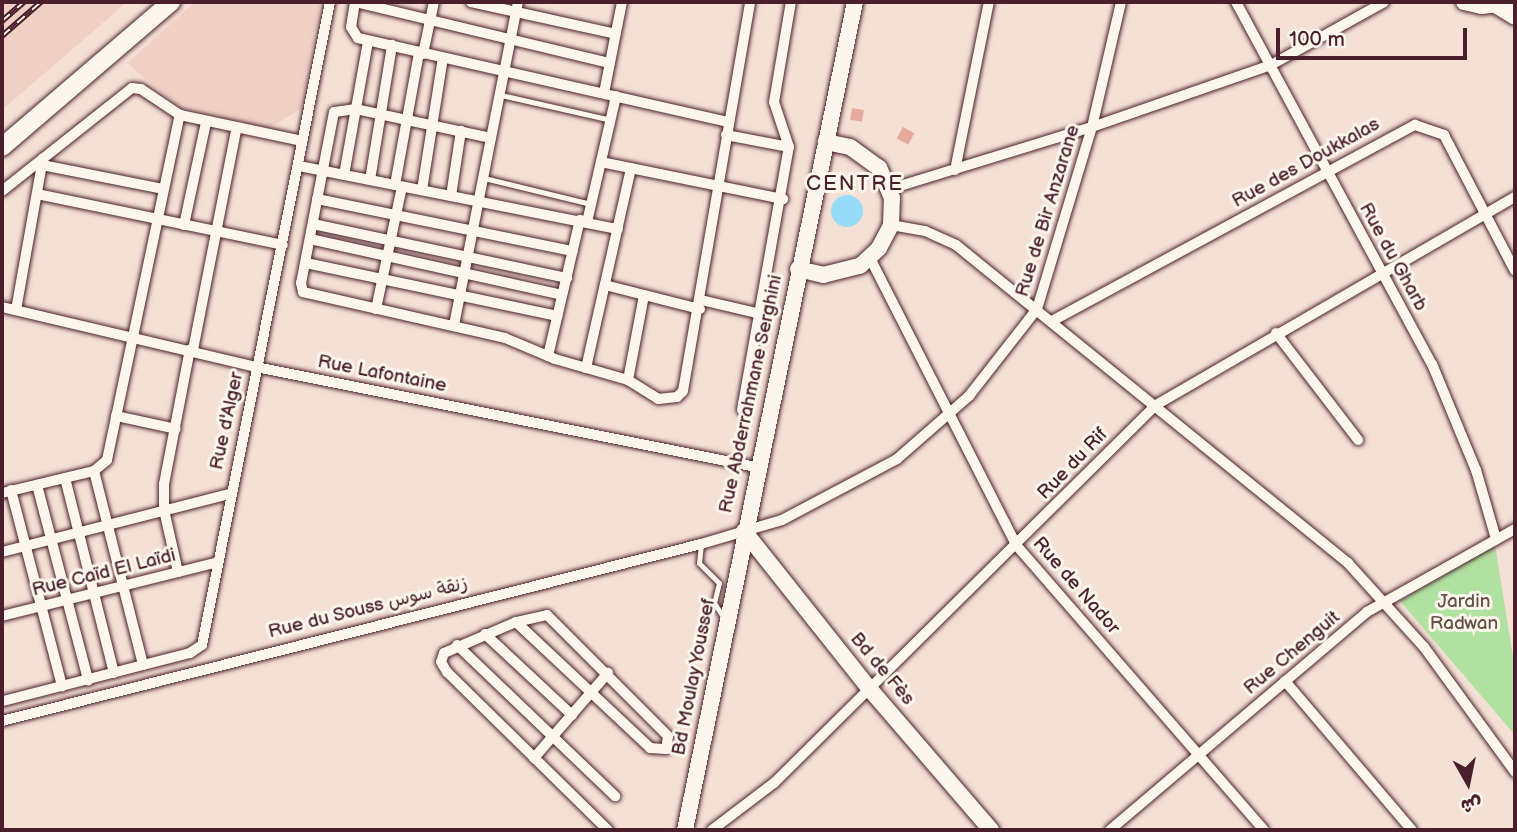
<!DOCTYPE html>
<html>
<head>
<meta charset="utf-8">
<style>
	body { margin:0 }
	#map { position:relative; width:1517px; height:832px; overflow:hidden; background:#f4e0d5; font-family:"Balsamiq Sans","Playpen Sans Arabic",sans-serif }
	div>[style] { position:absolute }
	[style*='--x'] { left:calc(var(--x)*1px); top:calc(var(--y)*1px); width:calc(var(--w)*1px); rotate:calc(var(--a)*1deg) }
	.built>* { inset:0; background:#f0d0c4 }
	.green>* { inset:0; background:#b1e1a1 }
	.water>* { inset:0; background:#96dcf8 }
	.round { border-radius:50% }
	.building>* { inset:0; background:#e5ac9e; transform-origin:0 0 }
	.roads { filter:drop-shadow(0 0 2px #4a1f2b) drop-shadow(0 0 2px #4a1f2b) }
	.lane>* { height:5px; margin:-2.5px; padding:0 2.5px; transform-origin:2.5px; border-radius:2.5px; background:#fbf7ec }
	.street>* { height:10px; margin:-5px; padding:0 5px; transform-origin:5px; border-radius:5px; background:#fbf7ec }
	.secondary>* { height:16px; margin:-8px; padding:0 8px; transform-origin:8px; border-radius:8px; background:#fbf7ec }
	.primary>* { height:18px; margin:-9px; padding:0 9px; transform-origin:9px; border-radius:9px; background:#fbf7ec }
	.rail>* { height:6px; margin-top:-3px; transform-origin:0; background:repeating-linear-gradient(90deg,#fbf7ec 0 10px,#4a1f2b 0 20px); box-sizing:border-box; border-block:2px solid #4a1f2b }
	span { translate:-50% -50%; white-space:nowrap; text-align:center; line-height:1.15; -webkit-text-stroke:6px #fbf7ec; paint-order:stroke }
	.street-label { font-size:19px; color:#4a1f2b }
	.park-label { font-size:19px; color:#645048 }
	.neighbourhood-label { font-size:21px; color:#4a1f2b; letter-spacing:2px }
	.frame { position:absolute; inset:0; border:4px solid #4a1f2b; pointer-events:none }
	.north { position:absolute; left:1433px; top:748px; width:70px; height:70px; -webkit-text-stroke:5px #fbf7ec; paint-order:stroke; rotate:171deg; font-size:19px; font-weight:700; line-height:28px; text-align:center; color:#4a1f2b }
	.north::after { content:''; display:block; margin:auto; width:24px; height:32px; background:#4a1f2b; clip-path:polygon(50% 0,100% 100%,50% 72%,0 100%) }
	.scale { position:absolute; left:1276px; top:28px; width:191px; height:32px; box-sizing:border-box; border:4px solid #4a1f2b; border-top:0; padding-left:9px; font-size:21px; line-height:24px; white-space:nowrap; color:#4a1f2b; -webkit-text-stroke:5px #fbf7ec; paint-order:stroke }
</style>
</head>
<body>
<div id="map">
	<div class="built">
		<i style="clip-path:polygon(2px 2px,127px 2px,2px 110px)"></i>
		<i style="clip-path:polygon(195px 2px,321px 2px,301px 109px,269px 128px,180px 108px,127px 63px)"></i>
	</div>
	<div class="green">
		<i style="clip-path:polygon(1495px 545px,1515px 669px,1515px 735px,1400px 601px)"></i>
	</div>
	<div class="water">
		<i class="round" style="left:831px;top:195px;width:32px;height:32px"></i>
	</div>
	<div class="building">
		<i style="left:852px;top:108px;width:12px;height:12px;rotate:9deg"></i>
		<i style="left:903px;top:127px;width:13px;height:13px;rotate:29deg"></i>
	</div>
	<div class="roads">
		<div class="lane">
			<i style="--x:501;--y:95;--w:113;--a:12.8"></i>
			<i style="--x:484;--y:178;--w:110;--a:13.7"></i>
			<i style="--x:701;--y:544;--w:19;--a:96"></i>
			<i style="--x:699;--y:563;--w:28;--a:45"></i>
			<i style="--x:719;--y:583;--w:21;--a:104"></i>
			<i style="--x:714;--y:603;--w:18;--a:56"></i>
		</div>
		<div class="street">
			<i style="--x:355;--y:2;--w:25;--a:99"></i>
			<i style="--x:351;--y:27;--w:13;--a:58"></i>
			<i style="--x:358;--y:38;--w:380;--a:12.8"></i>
			<i style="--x:355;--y:2;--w:262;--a:13.5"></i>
			<i style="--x:471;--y:2;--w:148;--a:12.4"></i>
			<i style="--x:1236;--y:2;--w:412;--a:61.6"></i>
			<i style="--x:1432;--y:364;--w:115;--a:67.5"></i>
			<i style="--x:1476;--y:470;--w:72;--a:73.8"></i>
			<i style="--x:423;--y:54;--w:53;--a:-78.1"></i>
			<i style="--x:604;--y:93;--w:93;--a:-78.8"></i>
			<i style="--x:726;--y:135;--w:64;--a:10.8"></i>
			<i style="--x:491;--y:138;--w:138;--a:-167.9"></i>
			<i style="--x:356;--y:109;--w:22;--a:172"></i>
			<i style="--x:334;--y:112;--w:174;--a:100.9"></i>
			<i style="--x:301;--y:283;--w:9;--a:77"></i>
			<i style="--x:303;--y:292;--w:207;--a:12.8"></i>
			<i style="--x:505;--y:338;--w:54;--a:22.8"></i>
			<i style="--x:555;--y:359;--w:76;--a:16"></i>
			<i style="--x:628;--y:380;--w:86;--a:-79.3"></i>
			<i style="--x:601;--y:162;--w:186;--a:11.5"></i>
			<i style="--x:42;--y:165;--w:123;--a:11.2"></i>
			<i style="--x:299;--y:166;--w:325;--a:11.2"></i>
			<i style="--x:955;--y:170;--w:171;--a:-78.6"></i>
			<i style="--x:344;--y:175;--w:136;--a:-79.8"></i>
			<i style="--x:370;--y:180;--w:137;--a:-80.7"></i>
			<i style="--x:395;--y:185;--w:134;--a:-79.7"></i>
			<i style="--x:890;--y:189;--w:211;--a:-17.1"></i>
			<i style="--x:1092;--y:127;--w:189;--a:-19.1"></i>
			<i style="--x:1271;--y:65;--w:129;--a:-29.1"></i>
			<i style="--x:422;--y:190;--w:134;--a:-81"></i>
			<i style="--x:2;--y:191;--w:166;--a:-38.4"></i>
			<i style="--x:132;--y:88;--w:9;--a:6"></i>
			<i style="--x:141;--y:89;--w:47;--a:33.7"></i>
			<i style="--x:180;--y:115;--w:125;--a:12"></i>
			<i style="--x:37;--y:194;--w:251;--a:11.7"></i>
			<i style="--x:451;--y:196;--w:66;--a:-81.3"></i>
			<i style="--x:317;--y:199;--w:261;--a:11.5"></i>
			<i style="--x:587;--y:222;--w:129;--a:-77"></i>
			<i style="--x:313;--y:224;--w:260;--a:12"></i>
			<i style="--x:184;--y:225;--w:105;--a:-77.9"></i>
			<i style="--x:891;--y:225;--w:35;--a:10"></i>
			<i style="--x:925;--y:231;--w:34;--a:24"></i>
			<i style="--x:956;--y:245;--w:505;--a:39.05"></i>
			<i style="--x:1348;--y:563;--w:113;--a:47.9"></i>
			<i style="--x:1424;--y:647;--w:155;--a:53.9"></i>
			<i style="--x:310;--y:239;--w:258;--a:12.5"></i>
			<i style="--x:870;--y:258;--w:323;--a:63"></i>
			<i style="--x:1017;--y:546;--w:376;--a:49"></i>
			<i style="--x:306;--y:263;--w:257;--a:11.9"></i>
			<i style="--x:605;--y:285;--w:98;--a:14.2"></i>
			<i style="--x:701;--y:300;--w:62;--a:13.1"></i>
			<i style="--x:2;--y:307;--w:261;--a:13.3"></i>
			<i style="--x:256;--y:367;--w:510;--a:11.31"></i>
			<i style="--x:376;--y:309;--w:125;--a:-78"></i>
			<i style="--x:16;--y:310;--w:154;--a:-79.9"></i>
			<i style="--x:1052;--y:321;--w:413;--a:-28.4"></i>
			<i style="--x:1415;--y:125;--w:31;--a:19"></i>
			<i style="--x:1444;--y:135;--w:153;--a:62.4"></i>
			<i style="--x:454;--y:325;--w:329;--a:-78.8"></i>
			<i style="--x:1276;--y:333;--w:135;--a:52.5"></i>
			<i style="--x:193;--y:350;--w:224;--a:-78.9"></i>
			<i style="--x:548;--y:356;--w:140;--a:-76.8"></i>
			<i style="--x:586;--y:368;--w:205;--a:-77.3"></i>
			<i style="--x:628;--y:380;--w:36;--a:32"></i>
			<i style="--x:658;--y:399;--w:19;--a:-6"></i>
			<i style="--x:677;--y:397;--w:8;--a:-45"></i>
			<i style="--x:683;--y:391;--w:395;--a:-80.2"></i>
			<i style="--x:742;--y:410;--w:267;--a:-79.9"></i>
			<i style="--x:789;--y:147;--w:47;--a:-108.4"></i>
			<i style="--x:774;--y:102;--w:101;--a:-80.4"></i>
			<i style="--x:116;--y:416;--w:61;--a:12.2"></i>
			<i style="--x:94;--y:471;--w:200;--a:75.8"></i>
			<i style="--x:65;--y:478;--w:201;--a:75.9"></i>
			<i style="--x:37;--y:485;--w:202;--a:75.3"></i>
			<i style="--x:11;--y:490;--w:203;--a:75.4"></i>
			<i style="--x:2;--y:493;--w:95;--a:-13.4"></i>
			<i style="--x:94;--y:471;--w:17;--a:-40"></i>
			<i style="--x:107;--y:460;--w:353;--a:-78.1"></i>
			<i style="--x:2;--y:552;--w:235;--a:-14.3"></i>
			<i style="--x:178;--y:572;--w:64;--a:-102.7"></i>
			<i style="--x:164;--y:510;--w:26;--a:-90"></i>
			<i style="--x:164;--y:484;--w:137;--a:-79.1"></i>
			<i style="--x:2;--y:616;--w:219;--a:-14"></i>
			<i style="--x:516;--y:622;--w:184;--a:43.2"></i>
			<i style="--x:650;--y:748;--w:16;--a:4"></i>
			<i style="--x:666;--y:749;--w:13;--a:-81"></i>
			<i style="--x:668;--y:736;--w:171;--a:-135"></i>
			<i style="--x:547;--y:615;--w:32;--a:167"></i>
			<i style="--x:516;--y:622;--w:78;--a:156.7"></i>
			<i style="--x:444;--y:653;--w:9;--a:108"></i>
			<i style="--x:441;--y:662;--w:12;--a:59"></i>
			<i style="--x:447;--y:672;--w:226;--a:44.5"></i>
			<i style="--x:485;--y:634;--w:119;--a:43"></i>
			<i style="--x:457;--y:645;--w:219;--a:43.7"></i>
			<i style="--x:1285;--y:681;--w:196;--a:49.6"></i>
			<i style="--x:3;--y:701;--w:193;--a:-14.4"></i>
			<i style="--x:190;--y:653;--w:14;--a:-34"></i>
			<i style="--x:202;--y:645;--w:656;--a:-78.74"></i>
			<i style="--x:2;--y:721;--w:721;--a:-14.21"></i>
			<i style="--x:701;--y:544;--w:84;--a:-16.5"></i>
			<i style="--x:782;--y:520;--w:130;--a:-27.9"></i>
			<i style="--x:897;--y:459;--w:96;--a:-41.2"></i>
			<i style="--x:969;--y:396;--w:110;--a:-52"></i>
			<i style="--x:1037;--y:309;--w:190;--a:-73.2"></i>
			<i style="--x:1092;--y:127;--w:128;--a:-76.9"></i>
			<i style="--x:534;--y:758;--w:113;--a:-49"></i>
			<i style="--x:712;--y:830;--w:78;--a:-37.2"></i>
			<i style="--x:774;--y:783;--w:537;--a:-44.7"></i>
			<i style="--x:1156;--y:405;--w:415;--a:-30.1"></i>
			<i style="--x:1110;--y:830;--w:337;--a:-40.3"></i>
			<i style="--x:1367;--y:612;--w:170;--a:-29.3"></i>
		</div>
		<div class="secondary">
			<i style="--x:1464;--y:2;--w:18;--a:13"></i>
			<i style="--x:1482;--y:6;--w:29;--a:-8"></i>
			<i style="--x:1497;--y:6;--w:21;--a:31"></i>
			<i style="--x:798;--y:269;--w:26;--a:13"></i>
			<i style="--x:823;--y:275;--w:38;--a:-14"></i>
			<i style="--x:860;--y:266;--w:26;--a:-43"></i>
			<i style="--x:879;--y:248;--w:26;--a:-62"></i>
			<i style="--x:891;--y:225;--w:27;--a:-88"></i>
			<i style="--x:892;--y:198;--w:33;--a:-113"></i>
			<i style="--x:879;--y:168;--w:36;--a:-144"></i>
			<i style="--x:850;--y:147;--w:25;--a:-168"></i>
			<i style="--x:744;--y:531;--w:199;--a:51.5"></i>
			<i style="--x:868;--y:687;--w:189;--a:49.3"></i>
			<i style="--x:685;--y:830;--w:845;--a:-78.4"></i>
		</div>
		<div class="primary">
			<i style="--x:2;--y:147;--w:223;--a:-40.6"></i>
		</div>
	</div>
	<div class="rail">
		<i style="--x:2;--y:21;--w:29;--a:-41"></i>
		<i style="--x:2;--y:36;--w:52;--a:-41.1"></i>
	</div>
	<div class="street-label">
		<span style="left:1306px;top:163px;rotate:-29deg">Rue des Doukkalas</span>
		<span style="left:1048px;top:211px;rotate:-73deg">Rue de Bir Anzarane</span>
		<span style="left:1393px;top:257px;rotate:61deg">Rue du Gharb</span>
		<span style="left:382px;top:374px;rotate:11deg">Rue Lafontaine</span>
		<span style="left:751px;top:394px;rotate:-78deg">Rue Abderrahmane Serghini</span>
		<span style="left:227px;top:421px;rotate:-78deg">Rue d'Alger</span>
		<span style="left:1073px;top:464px;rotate:-46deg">Rue du Rif</span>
		<span style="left:104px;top:573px;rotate:-14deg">Rue Caïd El Laïdi</span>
		<span style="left:1076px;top:586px;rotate:49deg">Rue de Nador</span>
		<span style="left:368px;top:608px;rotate:-14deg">Rue du Souss زنقة سوس</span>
		<span style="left:1292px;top:653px;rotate:-40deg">Rue Chenguit</span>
		<span style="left:882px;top:669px;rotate:50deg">Bd de Fès</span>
		<span style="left:694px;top:677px;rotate:-79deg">Bd Moulay Youssef</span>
	</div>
	<div class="park-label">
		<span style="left:1464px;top:613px">Jardin<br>Radwan</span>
	</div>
	<div class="neighbourhood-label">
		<span style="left:855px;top:184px">CENTRE</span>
	</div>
	<div class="frame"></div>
	<div class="north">ش</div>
	<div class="scale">100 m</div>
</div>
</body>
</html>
